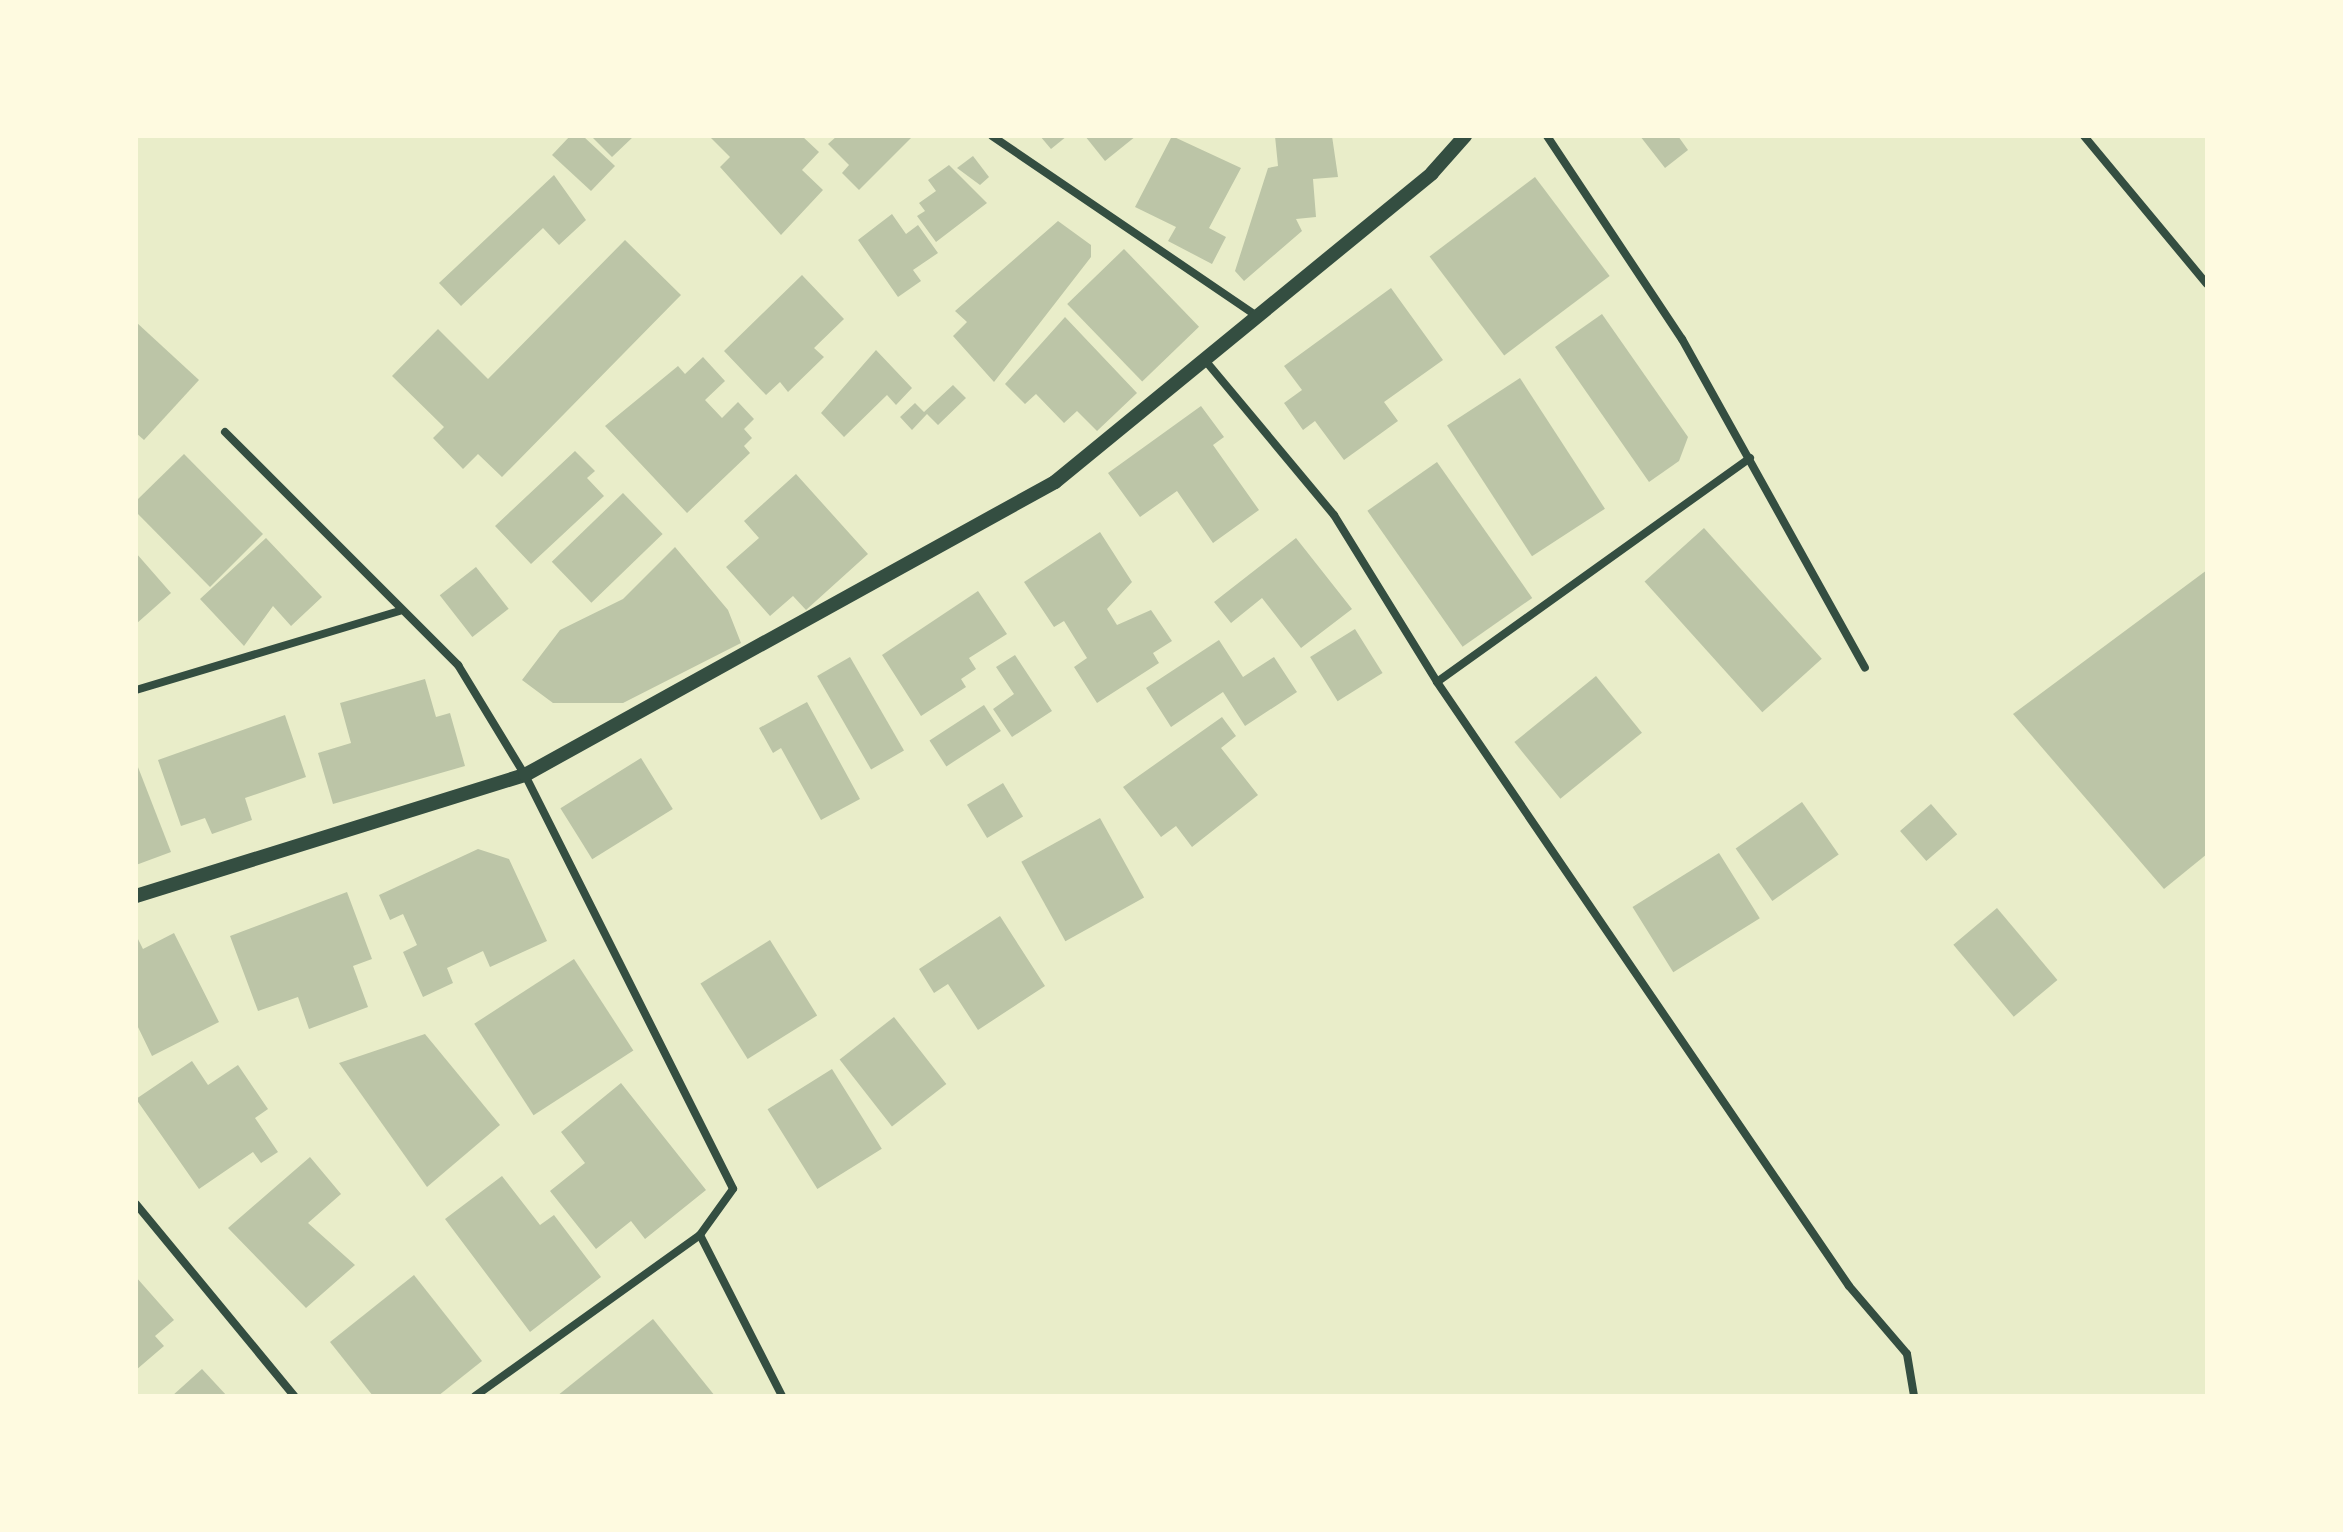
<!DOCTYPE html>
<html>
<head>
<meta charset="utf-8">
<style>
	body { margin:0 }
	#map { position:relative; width:2343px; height:1532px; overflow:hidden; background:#e9edc9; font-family:"Golos Text",sans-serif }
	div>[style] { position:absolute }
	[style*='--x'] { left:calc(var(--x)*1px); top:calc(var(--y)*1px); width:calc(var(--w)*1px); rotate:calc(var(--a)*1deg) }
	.building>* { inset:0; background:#bcc5a7; transform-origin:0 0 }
	.minor>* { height:8px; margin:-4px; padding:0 4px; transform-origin:4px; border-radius:4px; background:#344e41 }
	.tertiary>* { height:14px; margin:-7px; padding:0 7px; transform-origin:7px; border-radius:7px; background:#344e41 }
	span { translate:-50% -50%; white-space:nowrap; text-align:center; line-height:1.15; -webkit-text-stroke:8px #fefae0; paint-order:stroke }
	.frame { position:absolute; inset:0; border:138px solid #fefae0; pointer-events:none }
</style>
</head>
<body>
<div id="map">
	<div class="building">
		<i style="clip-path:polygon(570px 136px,583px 136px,615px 166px,591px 191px,552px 155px)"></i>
		<i style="clip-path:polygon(591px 136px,634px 136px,612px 157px)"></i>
		<i style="clip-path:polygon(709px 136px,802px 136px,819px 152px,802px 170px,823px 190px,781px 235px,720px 167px,730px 157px)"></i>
		<i style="clip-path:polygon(837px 136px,913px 136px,859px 190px,842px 173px,849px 165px,828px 144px)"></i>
		<i style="clip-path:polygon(1040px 136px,1067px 136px,1051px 149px)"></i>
		<i style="clip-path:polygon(1085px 136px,1136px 136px,1105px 161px)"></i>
		<i style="clip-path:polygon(1172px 136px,1241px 168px,1209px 228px,1226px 237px,1212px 264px,1168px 241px,1176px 227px,1135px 207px)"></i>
		<i style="clip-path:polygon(1275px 136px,1332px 136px,1338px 177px,1313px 179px,1316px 217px,1296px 219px,1302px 231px,1244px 281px,1235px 271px,1268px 168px,1278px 166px)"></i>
		<i style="clip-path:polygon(1640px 136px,1678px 136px,1688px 150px,1665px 168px)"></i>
		<i style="clip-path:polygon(973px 156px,989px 177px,980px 185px,957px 168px)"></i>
		<i style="clip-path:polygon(949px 165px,987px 203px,936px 242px,917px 216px,925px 211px,919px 203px,936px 191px,928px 180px)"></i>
		<i style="clip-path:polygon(554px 175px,586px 220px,559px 245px,543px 228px,461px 306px,439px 283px)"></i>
		<i style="left:1535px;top:177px;width:124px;height:132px;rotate:53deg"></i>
		<i style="clip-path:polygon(892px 214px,906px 234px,918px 225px,938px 253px,913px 270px,921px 281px,898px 297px,858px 240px)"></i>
		<i style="clip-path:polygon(1058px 221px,1091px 245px,1091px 257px,994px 382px,953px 336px,967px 322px,955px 311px)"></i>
		<i style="clip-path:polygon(625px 240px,681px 295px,502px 477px,478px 454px,463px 469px,433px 438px,444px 427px,392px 376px,438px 329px,488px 379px)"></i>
		<i style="left:1124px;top:249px;width:108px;height:79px;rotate:46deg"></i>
		<i style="clip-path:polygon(802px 275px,844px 319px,814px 348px,824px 357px,788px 392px,780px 382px,766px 395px,724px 351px)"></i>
		<i style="clip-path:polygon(1391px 288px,1443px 360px,1384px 402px,1398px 421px,1344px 460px,1315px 421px,1303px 430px,1284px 403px,1302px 390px,1284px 366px)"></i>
		<i style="clip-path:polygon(1602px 314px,1688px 437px,1679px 461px,1649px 482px,1555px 347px)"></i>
		<i style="clip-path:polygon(1065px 317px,1137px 393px,1097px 431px,1077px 411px,1064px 423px,1036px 394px,1025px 404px,1005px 384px)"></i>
		<i style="clip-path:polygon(136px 322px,199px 380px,144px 440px,136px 433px)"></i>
		<i style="clip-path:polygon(876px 350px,912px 388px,896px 405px,887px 395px,844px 437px,821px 413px)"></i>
		<i style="clip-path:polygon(703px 357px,725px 381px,705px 400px,722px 418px,738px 402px,754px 419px,744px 429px,752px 438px,744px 446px,750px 453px,687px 513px,605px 426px,678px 366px,685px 374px)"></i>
		<i style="left:1520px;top:378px;width:156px;height:87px;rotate:57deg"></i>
		<i style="clip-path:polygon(953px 385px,966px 398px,938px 425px,927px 414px,912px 430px,900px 417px,915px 403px,924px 412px)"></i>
		<i style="clip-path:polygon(1201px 406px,1224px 437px,1213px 445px,1259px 510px,1213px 543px,1177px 491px,1140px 517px,1108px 473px)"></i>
		<i style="clip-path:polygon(575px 451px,595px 471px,587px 478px,604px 496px,531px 564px,495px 526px)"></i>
		<i style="clip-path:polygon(184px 454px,263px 534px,210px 587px,136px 512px,136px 501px)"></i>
		<i style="left:1437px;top:462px;width:166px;height:85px;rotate:55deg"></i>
		<i style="clip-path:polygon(796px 474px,868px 554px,806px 610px,793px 596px,770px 616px,726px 567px,759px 538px,744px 521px)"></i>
		<i style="left:623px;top:493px;width:57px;height:99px;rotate:46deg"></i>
		<i style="left:1704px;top:528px;width:176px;height:80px;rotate:48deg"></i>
		<i style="clip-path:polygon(1100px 532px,1132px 582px,1107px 609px,1117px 625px,1151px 610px,1172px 641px,1153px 653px,1159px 663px,1097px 703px,1074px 667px,1087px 658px,1064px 621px,1054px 627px,1024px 582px)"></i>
		<i style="clip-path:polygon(266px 538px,322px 597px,291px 626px,273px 606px,244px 646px,200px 599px)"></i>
		<i style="clip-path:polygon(1296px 538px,1352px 609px,1301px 648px,1262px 598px,1231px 623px,1214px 602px)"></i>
		<i style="clip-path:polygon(675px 547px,728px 610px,741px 643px,623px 703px,553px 703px,522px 680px,560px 630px,623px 599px)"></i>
		<i style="clip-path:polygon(136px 553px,171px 593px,136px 624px)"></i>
		<i style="left:476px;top:567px;width:53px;height:46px;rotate:52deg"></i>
		<i style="clip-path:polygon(2207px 570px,2207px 854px,2164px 889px,2013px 714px)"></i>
		<i style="clip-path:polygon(978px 591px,1007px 634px,969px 658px,976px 669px,961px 679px,966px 687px,921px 716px,882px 655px)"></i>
		<i style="left:1355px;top:629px;width:52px;height:53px;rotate:58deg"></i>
		<i style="clip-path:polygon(1219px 640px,1243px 677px,1274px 657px,1297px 692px,1245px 726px,1223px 692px,1171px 727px,1146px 688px)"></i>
		<i style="clip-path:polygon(1015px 655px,1052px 711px,1012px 737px,993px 709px,1014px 694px,996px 667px)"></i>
		<i style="left:850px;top:657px;width:108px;height:38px;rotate:60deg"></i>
		<i style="left:1596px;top:676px;width:73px;height:105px;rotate:51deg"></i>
		<i style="clip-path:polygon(425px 679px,436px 717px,450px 713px,465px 766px,333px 804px,318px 753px,351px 743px,340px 703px)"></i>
		<i style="clip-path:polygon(807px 702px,860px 799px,821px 820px,781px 748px,773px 753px,759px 728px)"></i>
		<i style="left:984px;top:705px;width:31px;height:65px;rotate:57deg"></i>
		<i style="clip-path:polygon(285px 715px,306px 777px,245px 798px,252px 820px,212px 834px,205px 818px,181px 826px,158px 760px)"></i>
		<i style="clip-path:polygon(1222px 717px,1236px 736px,1221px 748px,1258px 795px,1192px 847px,1176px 826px,1161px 837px,1123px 787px)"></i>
		<i style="left:641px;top:758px;width:60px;height:95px;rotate:58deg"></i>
		<i style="clip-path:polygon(136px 762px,171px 852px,136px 865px)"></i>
		<i style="left:1003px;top:783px;width:39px;height:42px;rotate:59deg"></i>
		<i style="left:1802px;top:802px;width:64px;height:81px;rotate:55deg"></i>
		<i style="left:1931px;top:804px;width:40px;height:41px;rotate:49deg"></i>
		<i style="left:1100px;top:818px;width:91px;height:90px;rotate:61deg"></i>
		<i style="clip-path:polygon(478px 849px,509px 859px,547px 941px,490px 967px,483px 951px,447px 968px,453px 983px,423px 997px,403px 952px,417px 945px,403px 914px,390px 920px,379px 895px)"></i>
		<i style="left:1719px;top:853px;width:77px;height:102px;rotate:58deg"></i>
		<i style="clip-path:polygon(347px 892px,372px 959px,353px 966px,368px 1007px,309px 1029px,298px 997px,258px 1011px,230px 936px)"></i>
		<i style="left:1997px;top:908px;width:94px;height:57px;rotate:50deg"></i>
		<i style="clip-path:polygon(1000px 916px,1045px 986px,978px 1030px,948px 984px,934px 993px,919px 969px)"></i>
		<i style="clip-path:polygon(174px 933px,219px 1022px,152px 1056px,136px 1023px,136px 935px,143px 949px)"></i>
		<i style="left:770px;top:940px;width:89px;height:82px;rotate:58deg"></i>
		<i style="left:574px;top:959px;width:109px;height:119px;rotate:57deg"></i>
		<i style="left:894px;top:1017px;width:85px;height:69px;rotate:52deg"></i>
		<i style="clip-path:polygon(425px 1034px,500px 1125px,427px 1187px,339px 1063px)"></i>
		<i style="clip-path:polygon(192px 1061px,208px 1085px,238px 1065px,268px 1109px,255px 1118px,278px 1152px,261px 1163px,253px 1152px,199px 1189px,136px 1099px)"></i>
		<i style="left:832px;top:1069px;width:94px;height:76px;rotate:58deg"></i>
		<i style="clip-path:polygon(621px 1083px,706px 1190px,645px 1239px,631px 1221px,596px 1249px,550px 1191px,585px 1163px,561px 1132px)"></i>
		<i style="clip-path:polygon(310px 1157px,341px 1194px,308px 1223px,355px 1265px,306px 1308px,228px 1228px)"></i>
		<i style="clip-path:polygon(502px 1176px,540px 1225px,554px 1215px,601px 1277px,530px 1332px,445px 1219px)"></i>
		<i style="clip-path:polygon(414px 1275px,482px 1361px,438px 1396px,373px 1396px,330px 1342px)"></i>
		<i style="clip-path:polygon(136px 1277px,174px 1320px,155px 1336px,164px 1346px,136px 1370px)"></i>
		<i style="clip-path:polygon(653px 1319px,715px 1396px,557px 1396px)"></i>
		<i style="clip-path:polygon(202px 1369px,227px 1396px,172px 1396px)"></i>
	</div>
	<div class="minor">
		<i style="--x:992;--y:136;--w:318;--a:34.2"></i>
		<i style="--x:1547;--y:136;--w:244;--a:56.4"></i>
		<i style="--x:1682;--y:339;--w:376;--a:60.9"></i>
		<i style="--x:2084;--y:136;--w:192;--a:50.3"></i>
		<i style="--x:1204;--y:359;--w:203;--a:50.2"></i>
		<i style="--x:1334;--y:515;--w:196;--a:58.3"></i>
		<i style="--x:1437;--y:682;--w:731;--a:55.7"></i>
		<i style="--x:1849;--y:1286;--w:89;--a:49.5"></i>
		<i style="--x:1907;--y:1354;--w:43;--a:80.5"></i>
		<i style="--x:225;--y:432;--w:330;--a:45"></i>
		<i style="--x:458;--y:665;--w:129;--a:58.7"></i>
		<i style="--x:525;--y:775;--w:463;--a:63.3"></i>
		<i style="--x:733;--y:1189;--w:57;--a:125.7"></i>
		<i style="--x:700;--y:1235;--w:277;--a:144.4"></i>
		<i style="--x:1437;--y:682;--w:385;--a:-35.6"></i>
		<i style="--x:136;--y:690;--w:275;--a:-16.7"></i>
		<i style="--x:136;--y:1204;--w:249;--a:50.5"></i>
		<i style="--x:700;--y:1235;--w:181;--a:63"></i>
	</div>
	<div class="tertiary">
		<i style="--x:136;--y:896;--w:407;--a:-17.3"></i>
		<i style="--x:525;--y:775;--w:606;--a:-28.94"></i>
		<i style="--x:1055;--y:482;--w:487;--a:-39.3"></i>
		<i style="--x:1432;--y:173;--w:50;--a:-48.3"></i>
	</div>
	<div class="frame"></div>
</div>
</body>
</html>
